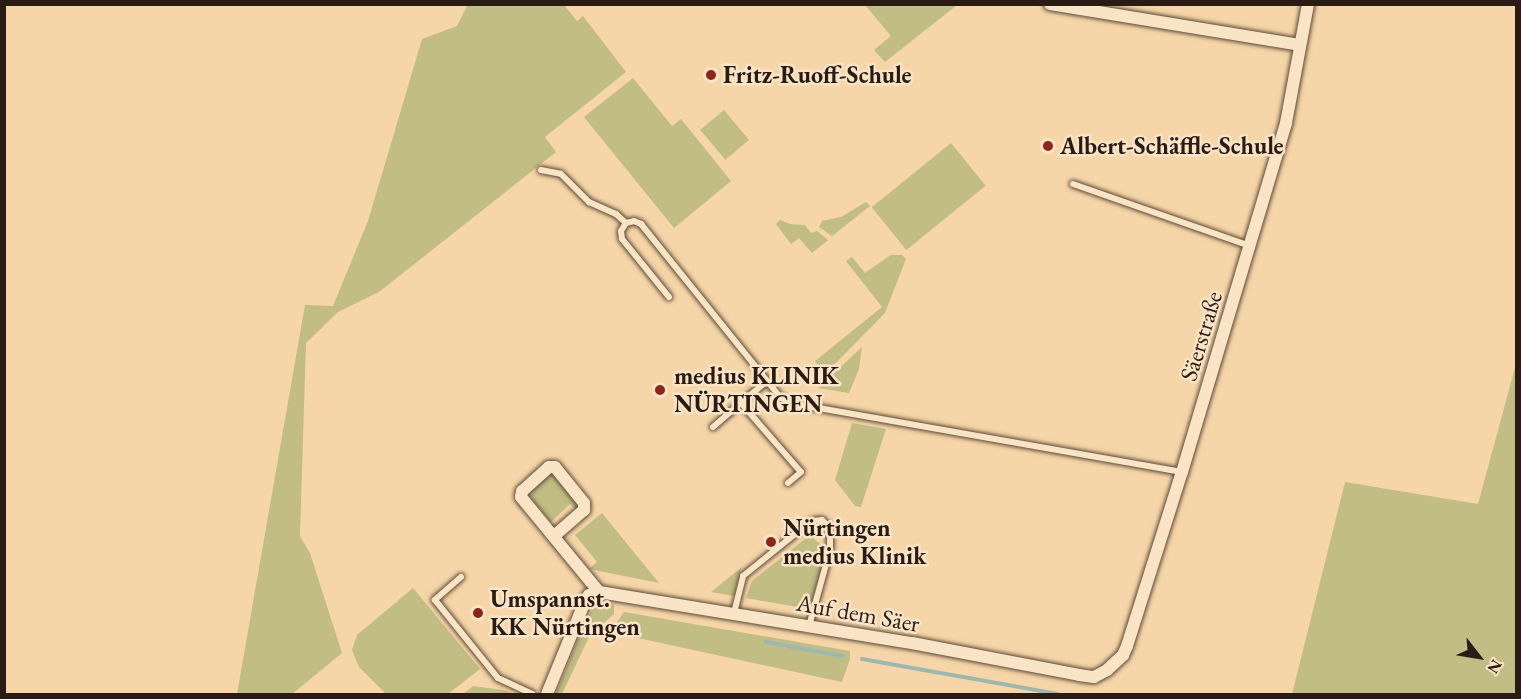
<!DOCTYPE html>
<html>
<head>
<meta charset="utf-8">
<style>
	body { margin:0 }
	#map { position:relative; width:1521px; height:699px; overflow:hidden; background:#f6d6a8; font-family:"EB Garamond",serif }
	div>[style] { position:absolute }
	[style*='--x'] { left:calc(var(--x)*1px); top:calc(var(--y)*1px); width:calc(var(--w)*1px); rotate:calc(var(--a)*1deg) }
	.green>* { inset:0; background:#c1bd84; transform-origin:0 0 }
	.stream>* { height:4px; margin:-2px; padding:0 2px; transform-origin:2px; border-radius:2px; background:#9eb8af }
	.roads { filter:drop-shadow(0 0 2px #5d4a39) drop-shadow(0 0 2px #5d4a39) }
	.service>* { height:6px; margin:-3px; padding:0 3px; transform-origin:3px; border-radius:3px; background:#f9e4c6 }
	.minor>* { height:12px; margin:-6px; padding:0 6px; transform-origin:6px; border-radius:6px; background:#f9e4c6 }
	.dots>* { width:16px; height:16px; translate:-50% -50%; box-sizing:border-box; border:3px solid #f9e4c6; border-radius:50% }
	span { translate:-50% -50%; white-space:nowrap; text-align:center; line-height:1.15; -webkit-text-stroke:5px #f9e4c6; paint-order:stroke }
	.poi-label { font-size:24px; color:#2a1c14; font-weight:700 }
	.left { translate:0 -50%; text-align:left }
	.street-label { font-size:24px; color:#2a1c14 }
	.frame { position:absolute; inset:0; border:6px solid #2a1c14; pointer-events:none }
	.north { position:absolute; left:1449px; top:627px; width:60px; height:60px; -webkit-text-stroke:4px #f9e4c6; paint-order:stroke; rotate:121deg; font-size:16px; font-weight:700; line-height:24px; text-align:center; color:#2a1c14 }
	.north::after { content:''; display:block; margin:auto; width:21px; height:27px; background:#2a1c14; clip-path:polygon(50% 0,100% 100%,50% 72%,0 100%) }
</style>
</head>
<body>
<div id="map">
	<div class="green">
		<i style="clip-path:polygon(468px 4px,564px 5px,577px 21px,583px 16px,626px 72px,545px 137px,556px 152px,379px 292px,338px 312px,306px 343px,300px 536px,310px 553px,342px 653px,292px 694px,237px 694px,305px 305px,333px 306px,368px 221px,422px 39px,457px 26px)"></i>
		<i style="clip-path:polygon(865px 5px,957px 5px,885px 62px,874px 50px,891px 36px)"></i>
		<i style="clip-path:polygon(633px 78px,672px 126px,681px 119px,731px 181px,674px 228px,584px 117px)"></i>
		<i style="left:724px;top:110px;width:39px;height:31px;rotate:50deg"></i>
		<i style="left:951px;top:143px;width:55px;height:102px;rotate:51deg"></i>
		<i style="clip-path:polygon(866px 202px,870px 206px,832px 236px,819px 227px,822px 221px,841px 217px)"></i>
		<i style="clip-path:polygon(780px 220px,790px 224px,805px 225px,811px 233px,817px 231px,828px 240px,812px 253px,799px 238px,791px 244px,776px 224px)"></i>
		<i style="clip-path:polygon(891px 255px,902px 255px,906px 259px,885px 313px,824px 375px,815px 361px,882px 307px,846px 261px,852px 257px,865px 273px)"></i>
		<i style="clip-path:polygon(862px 347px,859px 369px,849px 393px,818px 388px)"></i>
		<i style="clip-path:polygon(1516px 364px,1516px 694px,1292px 694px,1345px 482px,1478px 504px)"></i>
		<i style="clip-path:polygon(852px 423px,886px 429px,861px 507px,855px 506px,835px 480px)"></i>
		<i style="clip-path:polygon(550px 474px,558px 476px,580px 503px,578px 512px,570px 504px,551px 522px,530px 497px,532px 488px)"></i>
		<i style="clip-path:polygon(602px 513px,659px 583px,589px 569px,597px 562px,575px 535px)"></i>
		<i style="clip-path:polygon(813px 538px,824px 547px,826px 553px,809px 609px,746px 598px,752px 581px,805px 539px)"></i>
		<i style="clip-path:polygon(742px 567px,734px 596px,711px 592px)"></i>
		<i style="clip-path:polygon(413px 588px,480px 669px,448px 694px,386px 694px,359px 667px,352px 650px,357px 635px)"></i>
		<i style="clip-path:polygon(609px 601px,614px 605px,614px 614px,590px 635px,562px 694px,556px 694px,587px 617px,595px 607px)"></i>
		<i style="clip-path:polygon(624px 612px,850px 651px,850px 659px,842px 682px,610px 632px)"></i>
		<i style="clip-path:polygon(473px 686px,503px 690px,515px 694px,463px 694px)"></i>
	</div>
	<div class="stream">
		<i style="--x:766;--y:642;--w:78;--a:10.3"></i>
		<i style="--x:862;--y:659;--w:199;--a:10.1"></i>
	</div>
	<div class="roads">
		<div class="service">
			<i style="--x:541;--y:170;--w:20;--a:11"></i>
			<i style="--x:561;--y:174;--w:40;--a:45"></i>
			<i style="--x:589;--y:202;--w:30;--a:24"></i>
			<i style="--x:616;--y:214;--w:13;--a:42"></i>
			<i style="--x:1073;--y:184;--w:188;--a:19.3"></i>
			<i style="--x:669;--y:297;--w:75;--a:-129"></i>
			<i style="--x:622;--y:239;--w:8;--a:-97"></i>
			<i style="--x:621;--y:231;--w:9;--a:-58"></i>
			<i style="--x:626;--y:223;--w:8;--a:-14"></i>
			<i style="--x:634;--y:221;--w:8;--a:23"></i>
			<i style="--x:641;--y:224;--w:223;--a:51.2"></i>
			<i style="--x:781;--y:398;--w:16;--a:22"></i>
			<i style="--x:796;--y:404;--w:392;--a:10"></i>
			<i style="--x:767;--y:381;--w:34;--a:140"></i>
			<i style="--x:741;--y:403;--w:91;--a:49"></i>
			<i style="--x:801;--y:472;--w:17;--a:140"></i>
			<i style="--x:713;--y:427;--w:37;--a:-41"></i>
			<i style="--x:461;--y:577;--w:35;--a:139"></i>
			<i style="--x:435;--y:600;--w:100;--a:51.1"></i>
			<i style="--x:498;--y:678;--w:38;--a:25"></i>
			<i style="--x:734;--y:613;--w:38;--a:-76"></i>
			<i style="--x:743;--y:576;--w:75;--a:-39"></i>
			<i style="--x:801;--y:529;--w:14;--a:-34"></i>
			<i style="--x:813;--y:521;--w:9;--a:-6"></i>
			<i style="--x:822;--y:520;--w:11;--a:45"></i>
			<i style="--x:830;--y:528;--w:22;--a:90"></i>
			<i style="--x:830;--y:550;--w:79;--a:105.4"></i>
		</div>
		<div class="minor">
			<i style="--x:1050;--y:4;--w:253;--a:9.3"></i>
			<i style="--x:554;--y:536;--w:40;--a:-41"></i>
			<i style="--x:584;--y:510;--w:7;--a:-90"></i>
			<i style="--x:584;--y:503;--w:46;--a:-128.9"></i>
			<i style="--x:555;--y:467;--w:6;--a:180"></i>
			<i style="--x:549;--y:467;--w:36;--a:138"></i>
			<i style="--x:522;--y:491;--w:6;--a:99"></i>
			<i style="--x:521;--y:497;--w:123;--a:50.6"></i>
			<i style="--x:547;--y:694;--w:97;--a:-67.7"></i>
			<i style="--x:584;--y:604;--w:10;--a:-61"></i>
			<i style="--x:589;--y:595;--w:10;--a:-17"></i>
			<i style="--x:599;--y:592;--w:317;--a:9.3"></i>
			<i style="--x:912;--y:643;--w:170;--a:10.8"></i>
			<i style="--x:1079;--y:675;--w:15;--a:8"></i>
			<i style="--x:1094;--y:677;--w:15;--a:-28"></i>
			<i style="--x:1107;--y:670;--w:22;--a:-43"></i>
			<i style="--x:1123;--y:655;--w:10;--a:-66"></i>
			<i style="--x:1127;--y:646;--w:182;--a:-72.5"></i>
			<i style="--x:1182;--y:472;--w:364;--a:-73.4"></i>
			<i style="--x:1286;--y:123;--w:121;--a:-79.5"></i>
		</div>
	</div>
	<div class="dots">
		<i style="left:711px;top:75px;background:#8f2418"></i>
		<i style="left:1048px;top:146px;background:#8f2418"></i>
		<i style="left:660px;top:390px;background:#8f2418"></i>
		<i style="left:771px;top:542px;background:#8f2418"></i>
		<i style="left:478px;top:613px;background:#8f2418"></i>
	</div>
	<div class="poi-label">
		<span class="left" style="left:723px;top:75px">Fritz-Ruoff-Schule</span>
		<span class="left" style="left:1060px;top:146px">Albert-Schäffle-Schule</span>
		<span class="left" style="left:674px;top:390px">medius KLINIK<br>NÜRTINGEN</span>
		<span class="left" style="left:783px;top:542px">Nürtingen<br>medius Klinik</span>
		<span class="left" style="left:490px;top:613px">Umspannst.<br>KK Nürtingen</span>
	</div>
	<div class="street-label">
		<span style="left:1201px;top:336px;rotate:-73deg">Säerstraße</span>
		<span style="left:858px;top:613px;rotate:10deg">Auf dem Säer</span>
	</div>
	<div class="frame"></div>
	<div class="north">N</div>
</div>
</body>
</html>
